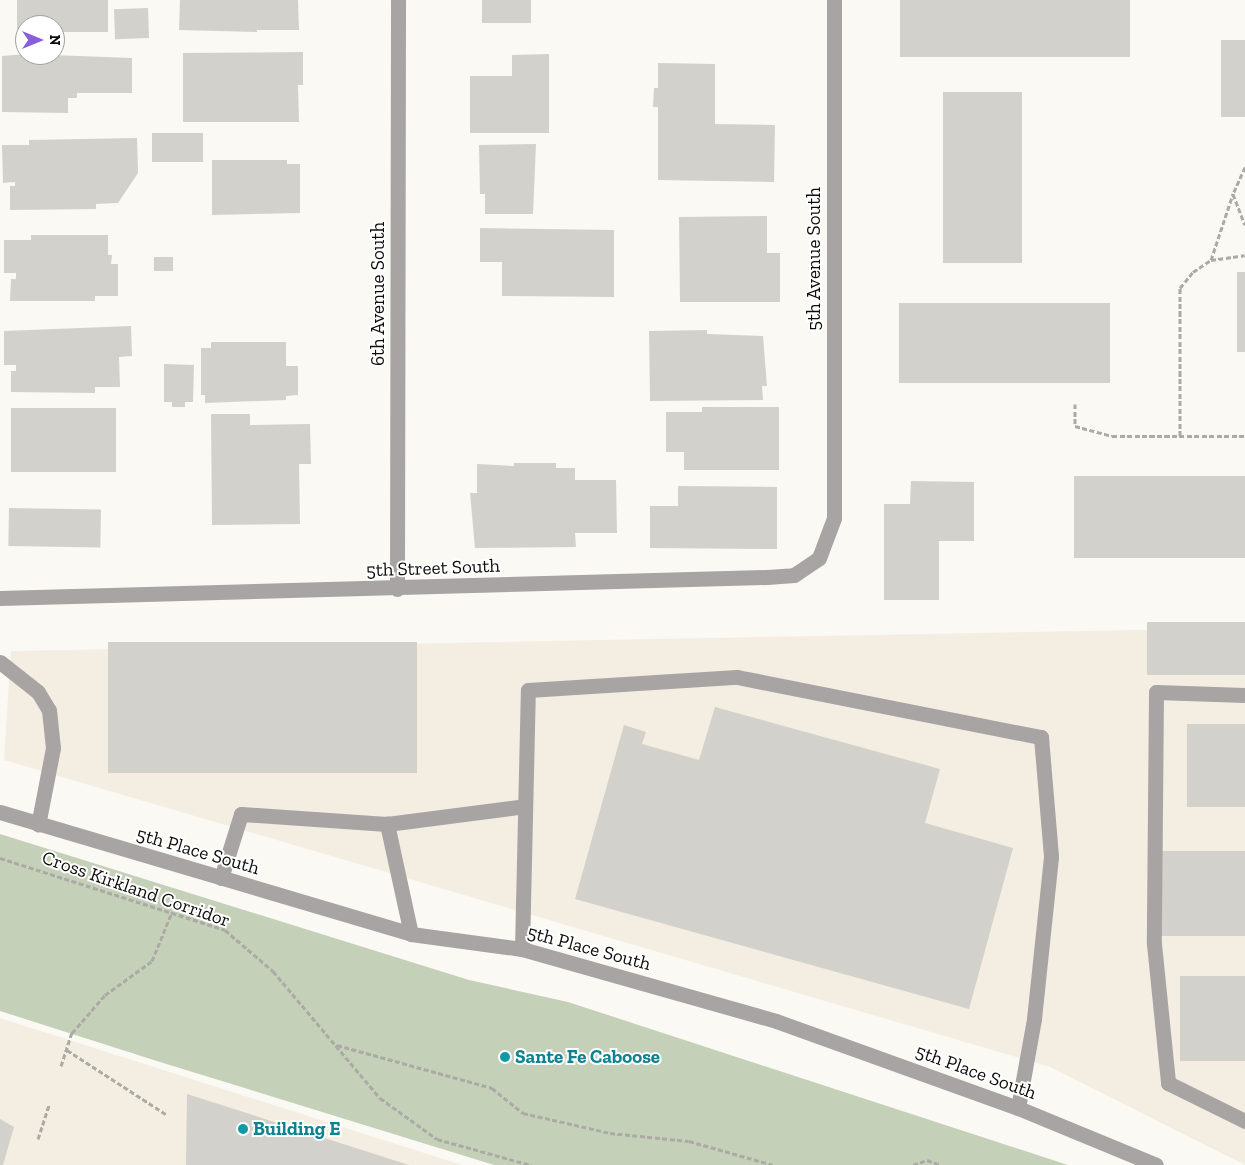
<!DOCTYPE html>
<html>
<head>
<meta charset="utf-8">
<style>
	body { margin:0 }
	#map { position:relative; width:1245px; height:1165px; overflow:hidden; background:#fbf9f3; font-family:"Zilla Slab",serif }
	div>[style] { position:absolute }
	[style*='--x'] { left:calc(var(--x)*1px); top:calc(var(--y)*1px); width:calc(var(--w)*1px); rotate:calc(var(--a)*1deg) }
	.built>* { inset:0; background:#f3eee1 }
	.green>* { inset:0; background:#c5d0b8 }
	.building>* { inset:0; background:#d3d1cb; transform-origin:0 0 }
	.path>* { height:3px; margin-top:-1.5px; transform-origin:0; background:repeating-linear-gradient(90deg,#abaaa5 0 5px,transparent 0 7.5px) }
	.lane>* { height:15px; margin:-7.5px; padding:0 7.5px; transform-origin:7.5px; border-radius:7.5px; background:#a7a4a3 }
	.street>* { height:15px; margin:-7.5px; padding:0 7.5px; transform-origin:7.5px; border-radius:7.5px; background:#a7a4a3 }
	.dots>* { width:14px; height:14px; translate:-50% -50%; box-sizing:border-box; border:2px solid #fff; border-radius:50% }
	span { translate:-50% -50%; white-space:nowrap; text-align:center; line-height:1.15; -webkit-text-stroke:4px #fff; paint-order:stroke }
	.street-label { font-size:19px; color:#0d0c0b }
	.culture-label { font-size:19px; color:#0d838f; font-weight:700 }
	.left { translate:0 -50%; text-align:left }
	.north { position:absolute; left:15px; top:15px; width:50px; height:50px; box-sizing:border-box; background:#fff; border:1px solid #9e9e9d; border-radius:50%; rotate:90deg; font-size:14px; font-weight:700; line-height:20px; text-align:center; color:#0d0c0b }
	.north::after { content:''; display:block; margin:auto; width:18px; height:22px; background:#885fd9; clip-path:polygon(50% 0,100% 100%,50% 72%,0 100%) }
</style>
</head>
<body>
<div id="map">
	<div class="built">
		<i style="clip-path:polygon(1245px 628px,1245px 1165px,1050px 1067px,4px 760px,11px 651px)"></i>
		<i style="clip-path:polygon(0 1018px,462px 1165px,0 1165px)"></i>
	</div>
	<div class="green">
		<i style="clip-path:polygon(0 834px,469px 980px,568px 1002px,1068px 1165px,494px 1165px,160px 1062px,0 1011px)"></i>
	</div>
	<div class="building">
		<i style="clip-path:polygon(17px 0,108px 0,108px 32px,55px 32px,55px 25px,25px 25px,25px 32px,17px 32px)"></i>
		<i style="clip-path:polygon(180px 0,298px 0,299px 30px,257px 30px,257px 32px,179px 30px)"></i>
		<i style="left:482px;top:0;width:49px;height:23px"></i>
		<i style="left:900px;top:0;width:230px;height:57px"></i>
		<i style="left:148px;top:8px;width:30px;height:34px;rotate:88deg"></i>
		<i style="left:1221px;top:40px;width:24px;height:77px"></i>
		<i style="clip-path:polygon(303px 52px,303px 85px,298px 85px,299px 122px,183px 122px,183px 53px)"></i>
		<i style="clip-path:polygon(25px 54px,132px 58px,132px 93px,77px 93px,77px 98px,68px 98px,68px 113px,2px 112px,2px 56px)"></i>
		<i style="clip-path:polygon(549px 54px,549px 133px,470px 133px,470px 76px,512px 76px,512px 55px)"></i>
		<i style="clip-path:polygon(658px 63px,715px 64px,715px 124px,775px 125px,774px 182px,658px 180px,658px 107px,653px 107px,654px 88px,658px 88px)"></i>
		<i style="left:943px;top:92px;width:79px;height:171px"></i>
		<i style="left:152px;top:133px;width:51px;height:29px"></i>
		<i style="clip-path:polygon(137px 138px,138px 173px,118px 203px,96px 204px,96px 209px,10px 210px,10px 186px,15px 186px,15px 182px,3px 183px,2px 145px,29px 145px,29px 140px)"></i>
		<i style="clip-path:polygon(536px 144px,533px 214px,485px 214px,485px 194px,480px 194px,479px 145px)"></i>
		<i style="clip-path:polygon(212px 160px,287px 160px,287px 164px,300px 164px,300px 213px,212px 215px)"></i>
		<i style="clip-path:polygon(767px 216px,767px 253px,780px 253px,780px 302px,680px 302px,679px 217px)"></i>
		<i style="clip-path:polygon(480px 228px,614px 230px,614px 297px,502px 296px,502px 262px,480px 262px)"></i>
		<i style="clip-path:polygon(31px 235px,108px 235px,108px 255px,112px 255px,111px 264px,118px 264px,118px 296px,95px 296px,95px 301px,10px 301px,11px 279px,16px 279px,16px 273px,4px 273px,4px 240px,31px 240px)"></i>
		<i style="left:154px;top:257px;width:19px;height:14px"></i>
		<i style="left:1237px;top:272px;width:8px;height:80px"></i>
		<i style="left:899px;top:303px;width:211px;height:80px"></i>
		<i style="clip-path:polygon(131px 326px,132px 356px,119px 357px,120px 387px,95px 387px,95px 393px,11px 392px,11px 371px,16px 371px,16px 365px,4px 365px,4px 331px)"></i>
		<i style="clip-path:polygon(707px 330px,707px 334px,763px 336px,767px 386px,762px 386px,763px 400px,650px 401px,649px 331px)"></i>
		<i style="clip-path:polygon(211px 342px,286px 342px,286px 366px,298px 366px,298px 395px,286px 396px,286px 400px,205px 403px,205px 395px,201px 395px,201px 348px,211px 348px)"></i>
		<i style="clip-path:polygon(164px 364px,194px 365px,193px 402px,185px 402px,185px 407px,172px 407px,172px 402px,164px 402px)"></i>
		<i style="clip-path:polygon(702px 407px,779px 407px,779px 470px,684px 470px,684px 452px,666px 452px,666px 412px,702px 412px)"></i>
		<i style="left:116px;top:408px;width:64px;height:105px;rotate:90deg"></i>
		<i style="clip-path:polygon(211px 414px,250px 414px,250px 425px,310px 424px,311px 464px,299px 464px,300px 524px,212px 525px)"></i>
		<i style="clip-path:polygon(514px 463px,556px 463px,556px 468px,575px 468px,575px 480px,616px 480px,617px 533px,575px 533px,576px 547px,475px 548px,470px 493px,477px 493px,477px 464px,514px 466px)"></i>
		<i style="left:1245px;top:476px;width:82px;height:171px;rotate:90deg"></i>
		<i style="clip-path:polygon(911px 481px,974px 482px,974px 541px,939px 541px,939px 600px,884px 600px,884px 504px,910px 504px)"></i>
		<i style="clip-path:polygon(678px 486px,777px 487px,777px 549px,650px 548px,650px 506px,678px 506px)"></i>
		<i style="left:9px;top:508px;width:92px;height:38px;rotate:1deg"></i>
		<i style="left:1147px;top:622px;width:98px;height:53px"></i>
		<i style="left:417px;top:642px;width:131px;height:309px;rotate:90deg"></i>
		<i style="clip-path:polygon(715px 707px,940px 769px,925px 823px,1013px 848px,969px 1009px,575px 899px,624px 725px,646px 732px,642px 744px,699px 760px)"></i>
		<i style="left:1187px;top:724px;width:58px;height:83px"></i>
		<i style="left:1161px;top:851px;width:84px;height:85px"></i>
		<i style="left:1180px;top:976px;width:65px;height:85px"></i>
		<i style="clip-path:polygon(187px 1094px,409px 1165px,186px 1165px)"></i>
		<i style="clip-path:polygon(0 1119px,14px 1127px,3px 1165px,0 1165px)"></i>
	</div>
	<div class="path">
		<i style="--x:1245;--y:167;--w:30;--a:114"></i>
		<i style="--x:1233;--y:194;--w:33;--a:69"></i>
		<i style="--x:1211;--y:260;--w:70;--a:-71.6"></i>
		<i style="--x:1075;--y:404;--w:22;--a:90"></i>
		<i style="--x:1075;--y:426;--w:38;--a:15"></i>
		<i style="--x:1112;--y:436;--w:133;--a:0"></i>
		<i style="--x:1180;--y:436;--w:148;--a:-90"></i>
		<i style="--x:1180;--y:288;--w:21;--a:-51"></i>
		<i style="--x:1193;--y:272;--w:22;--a:-34"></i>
		<i style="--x:1211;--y:260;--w:34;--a:-8"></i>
		<i style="--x:0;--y:858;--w:236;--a:17.7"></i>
		<i style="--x:225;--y:930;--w:63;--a:40.5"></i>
		<i style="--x:273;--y:971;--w:166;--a:49.9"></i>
		<i style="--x:380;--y:1098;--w:70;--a:35.7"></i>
		<i style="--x:437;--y:1139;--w:98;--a:15.5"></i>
		<i style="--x:337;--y:1045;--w:161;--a:15.5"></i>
		<i style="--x:492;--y:1088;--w:40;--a:39"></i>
		<i style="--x:523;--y:1113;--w:89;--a:12.9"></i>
		<i style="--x:610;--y:1133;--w:79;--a:5.8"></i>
		<i style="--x:689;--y:1141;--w:87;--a:15.9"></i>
		<i style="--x:67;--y:1050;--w:119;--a:33"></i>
		<i style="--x:61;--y:1066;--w:35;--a:-72"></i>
		<i style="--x:72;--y:1033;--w:50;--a:-49"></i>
		<i style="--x:105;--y:995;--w:58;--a:-35.9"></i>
		<i style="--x:152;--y:961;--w:53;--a:-67.8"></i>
		<i style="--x:38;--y:1139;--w:36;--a:-72"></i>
		<i style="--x:913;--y:1165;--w:15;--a:-20"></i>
		<i style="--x:927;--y:1160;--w:14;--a:21"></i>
	</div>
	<div class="lane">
		<i style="--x:0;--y:662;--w:48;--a:38.3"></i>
		<i style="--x:38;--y:692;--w:21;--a:59"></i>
		<i style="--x:49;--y:710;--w:38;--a:84"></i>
		<i style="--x:53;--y:748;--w:78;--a:101"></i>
		<i style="--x:1245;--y:695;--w:89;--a:-178.1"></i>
		<i style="--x:1156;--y:692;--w:252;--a:90.5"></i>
		<i style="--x:1154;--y:944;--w:140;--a:84.2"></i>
		<i style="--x:1168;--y:1083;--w:86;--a:26.3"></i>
		<i style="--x:221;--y:878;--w:67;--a:-72.6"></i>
		<i style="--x:241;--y:814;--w:146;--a:3.9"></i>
		<i style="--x:411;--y:934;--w:113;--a:-102.3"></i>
		<i style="--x:387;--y:824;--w:139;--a:-7.4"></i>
		<i style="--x:522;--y:949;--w:259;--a:-88.7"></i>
		<i style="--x:528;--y:690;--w:209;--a:-3.6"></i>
		<i style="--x:737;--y:677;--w:310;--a:11.2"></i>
		<i style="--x:1041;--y:737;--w:120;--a:85.2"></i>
		<i style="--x:1051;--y:857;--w:163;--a:96"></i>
		<i style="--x:1034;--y:1019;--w:90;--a:100.2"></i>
	</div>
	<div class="street">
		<i style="--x:397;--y:589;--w:589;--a:-89.9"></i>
		<i style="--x:0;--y:598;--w:767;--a:-1.57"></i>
		<i style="--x:767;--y:577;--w:27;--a:-4"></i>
		<i style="--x:794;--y:575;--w:30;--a:-34"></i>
		<i style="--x:819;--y:558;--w:43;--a:-69.4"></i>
		<i style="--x:834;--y:518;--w:518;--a:-90"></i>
		<i style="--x:0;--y:812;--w:429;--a:16.5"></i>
		<i style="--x:411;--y:934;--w:112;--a:7.7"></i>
		<i style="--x:522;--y:949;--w:264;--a:15.8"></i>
		<i style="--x:776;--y:1021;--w:257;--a:19.8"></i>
		<i style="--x:1018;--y:1108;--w:149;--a:22.4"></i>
	</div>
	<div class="dots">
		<i style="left:505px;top:1057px;background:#0f9aa8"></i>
		<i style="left:243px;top:1129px;background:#0f9aa8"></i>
	</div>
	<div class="street-label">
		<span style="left:814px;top:259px;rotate:-90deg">5th Avenue South</span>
		<span style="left:378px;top:294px;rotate:-90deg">6th Avenue South</span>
		<span style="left:433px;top:568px;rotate:-2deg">5th Street South</span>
		<span style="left:198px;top:851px;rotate:16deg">5th Place South</span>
		<span style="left:136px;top:889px;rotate:19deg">Cross Kirkland Corridor</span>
		<span style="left:589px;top:948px;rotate:15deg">5th Place South</span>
		<span style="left:976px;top:1072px;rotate:20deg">5th Place South</span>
	</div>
	<div class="culture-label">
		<span class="left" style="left:515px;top:1057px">Sante Fe Caboose</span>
		<span class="left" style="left:253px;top:1129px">Building E</span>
	</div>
	<div class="north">N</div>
</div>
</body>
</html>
